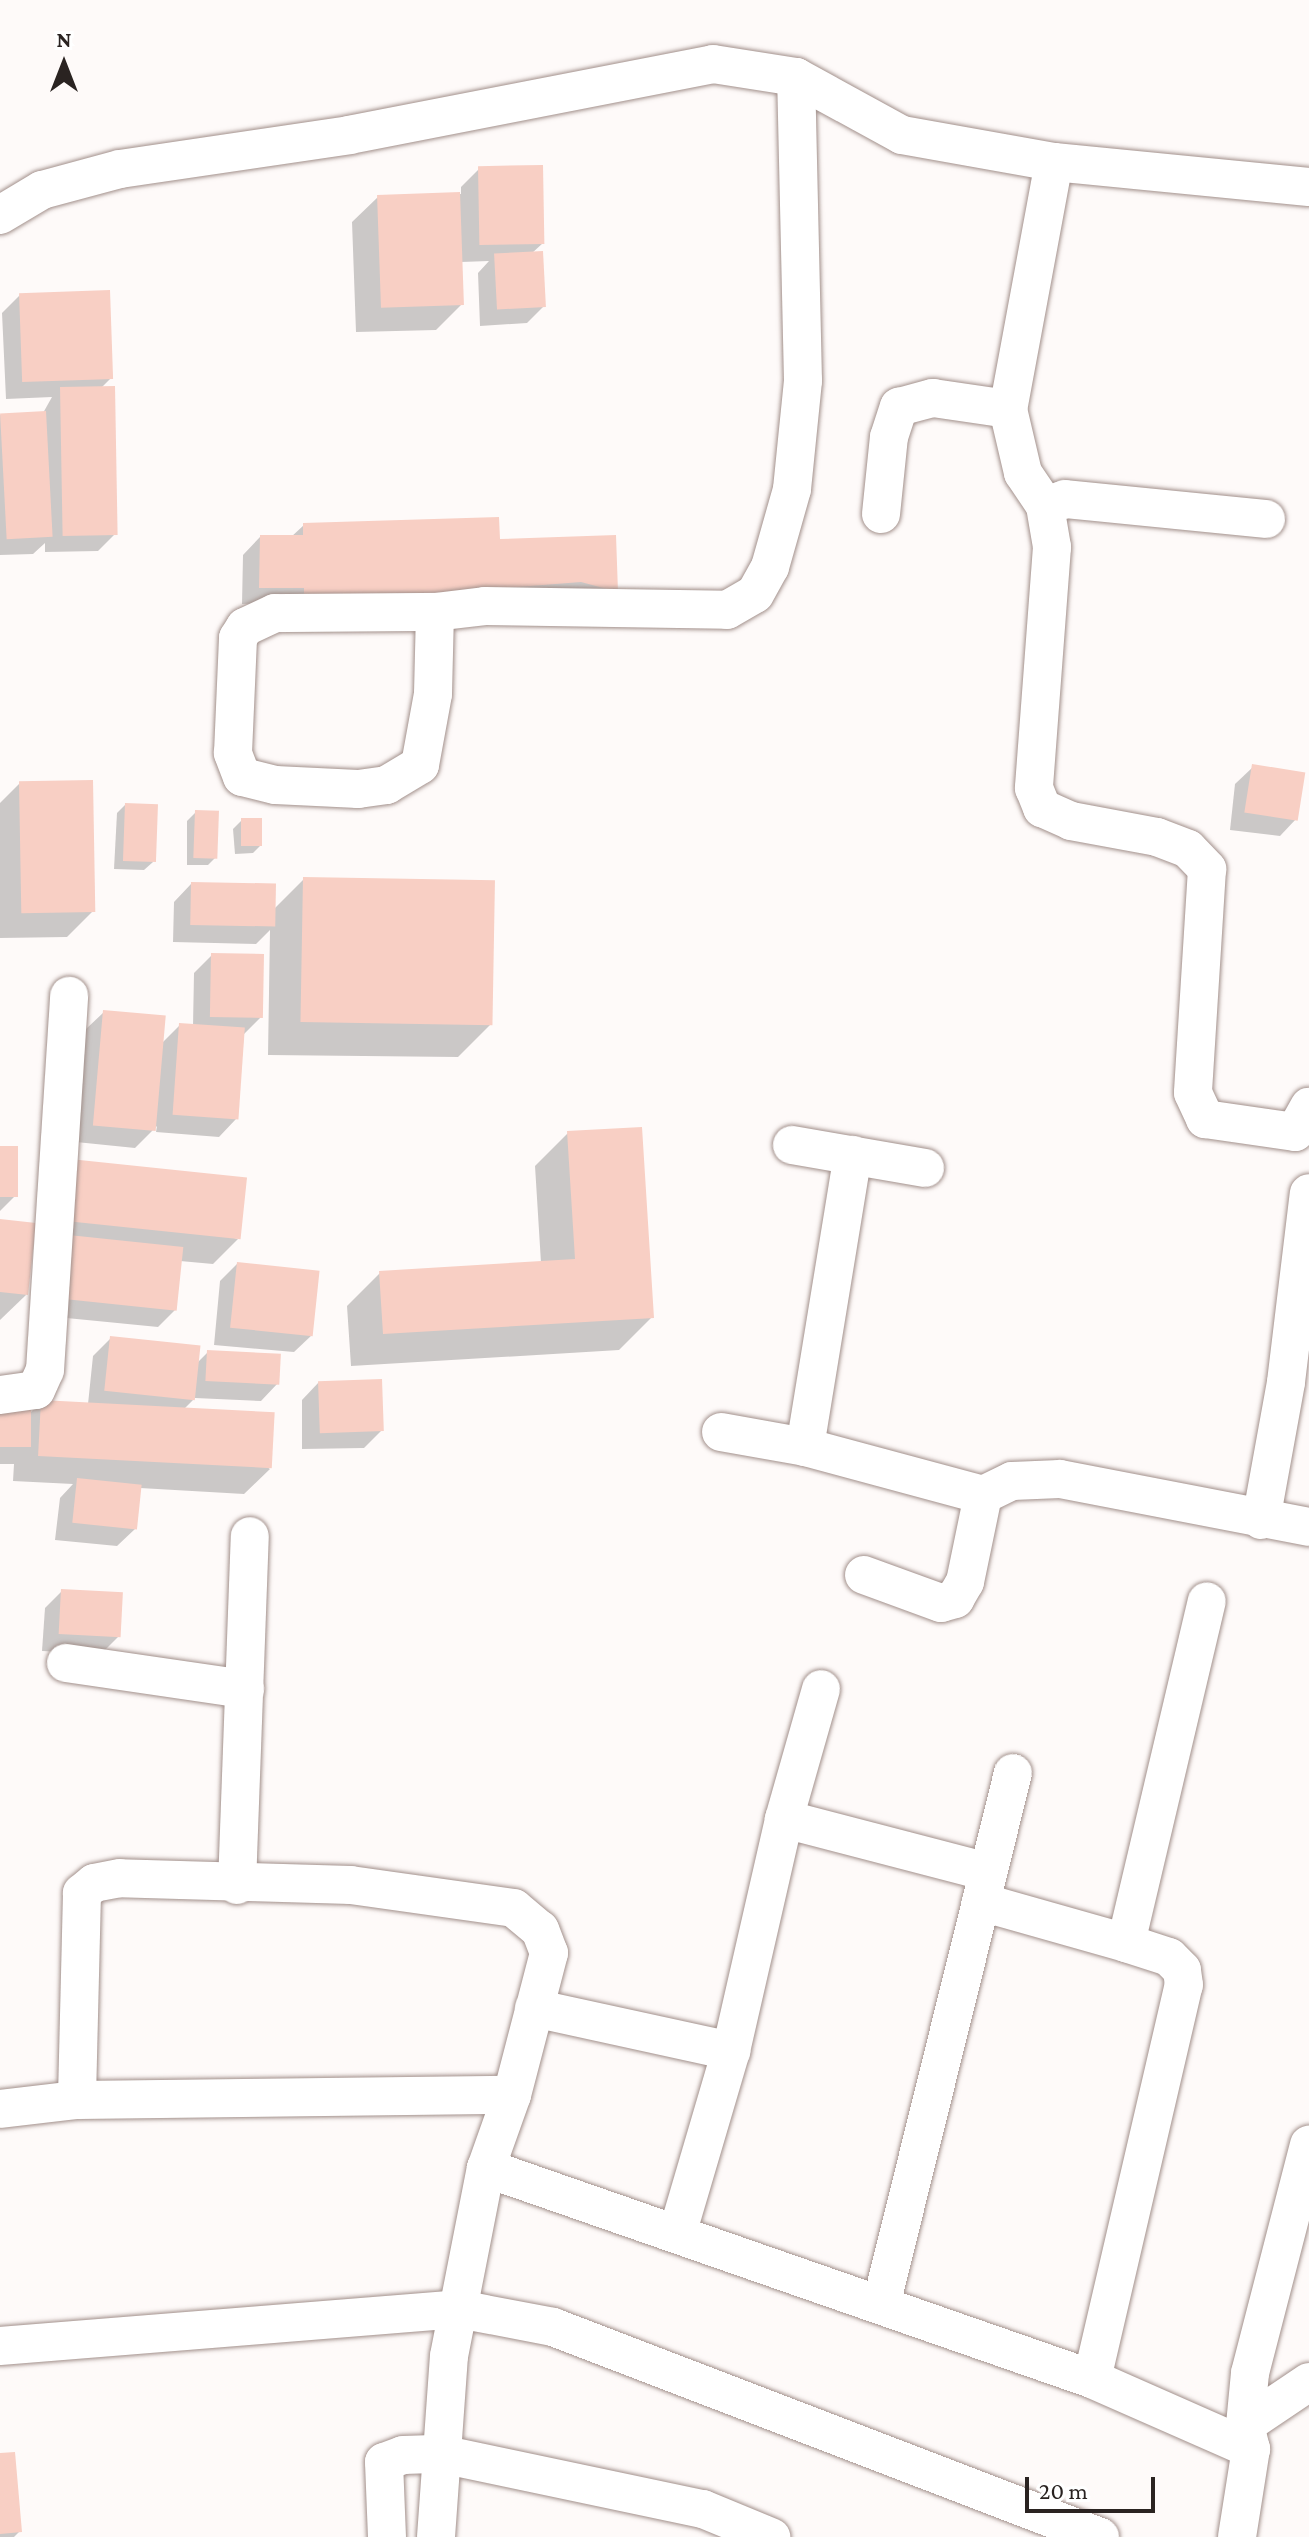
<!DOCTYPE html>
<html>
<head>
<meta charset="utf-8">
<style>
	body { margin:0 }
	#map { position:relative; width:1309px; height:2537px; overflow:hidden; background:#fefaf9; font-family:"Crimson Pro",serif }
	div>[style] { position:absolute }
	[style*='--x'] { left:calc(var(--x)*1px); top:calc(var(--y)*1px); width:calc(var(--w)*1px); rotate:calc(var(--a)*1deg) }
	.shadow>* { inset:0; background:#0003 }
	.building>* { inset:0; background:#f8cfc4; transform-origin:0 0 }
	.roads { filter:drop-shadow(0 0 2px #a2908b) drop-shadow(0 0 2px #a2908b) }
	.street>* { height:38px; margin:-19px; padding:0 19px; transform-origin:19px; border-radius:19px; background:#fff }
	span { translate:-50% -50%; white-space:nowrap; text-align:center; line-height:1.15; -webkit-text-stroke:6px #fff; paint-order:stroke }
	.north { position:absolute; left:24px; top:24px; width:80px; height:80px; -webkit-text-stroke:6px #fff; paint-order:stroke; rotate:0deg; font-size:22px; font-weight:700; line-height:32px; text-align:center; color:#2a2321 }
	.north::after { content:''; display:block; margin:auto; width:28px; height:36px; background:#2a2321; clip-path:polygon(50% 0,100% 100%,50% 72%,0 100%) }
	.scale { position:absolute; left:1025px; top:2477px; width:130px; height:36px; box-sizing:border-box; border:4px solid #2a2321; border-top:0; padding-left:10px; font-size:24px; line-height:28px; white-space:nowrap; color:#2a2321; -webkit-text-stroke:6px #fff; paint-order:stroke }
</style>
</head>
<body>
<div id="map">
	<div class="shadow">
		<i style="clip-path:polygon(479px 169px,543px 243px,531px 254px,544px 306px,527px 323px,480px 326px,478px 273px,489px 261px,461px 262px,462px 304px,436px 330px,356px 332px,352px 222px,378px 197px,461px 194px,461px 187px)"></i>
		<i style="clip-path:polygon(20px 295px,111px 378px,101px 388px,115px 534px,98px 551px,45px 552px,45px 543px,33px 554px,0 555px,0 415px,43px 413px,52px 397px,6px 399px,2px 313px)"></i>
		<i style="clip-path:polygon(304px 525px,499px 541px,616px 591px,242px 604px,243px 555px,260px 537px,291px 537px)"></i>
		<i style="clip-path:polygon(1253px 767px,1297px 818px,1280px 836px,1230px 830px,1235px 784px)"></i>
		<i style="clip-path:polygon(20px 783px,93px 911px,67px 937px,0 938px,0 803px)"></i>
		<i style="clip-path:polygon(125px 805px,153px 862px,144px 870px,114px 869px,117px 813px)"></i>
		<i style="clip-path:polygon(196px 812px,216px 857px,208px 865px,187px 865px,187px 821px)"></i>
		<i style="clip-path:polygon(242px 820px,262px 844px,253px 853px,235px 854px,233px 829px)"></i>
		<i style="clip-path:polygon(304px 879px,491px 1024px,458px 1057px,268px 1055px,270px 930px,256px 944px,173px 942px,174px 902px,191px 884px,274px 909px)"></i>
		<i style="clip-path:polygon(212px 955px,261px 1017px,244px 1034px,236px 1119px,219px 1137px,156px 1132px,157px 1126px,135px 1148px,76px 1142px,86px 1029px,104px 1012px,161px 1044px,180px 1025px,193px 1026px,194px 973px)"></i>
		<i style="clip-path:polygon(568px 1133px,652px 1317px,619px 1350px,351px 1366px,347px 1306px,380px 1273px,541px 1263px,535px 1166px)"></i>
		<i style="clip-path:polygon(0 1148px,14px 1197px,0 1211px)"></i>
		<i style="clip-path:polygon(45px 1187px,238px 1239px,213px 1264px,180px 1261px,175px 1310px,158px 1327px,36px 1315px)"></i>
		<i style="clip-path:polygon(0 1221px,26px 1295px,0 1320px)"></i>
		<i style="clip-path:polygon(237px 1264px,312px 1335px,294px 1352px,214px 1345px,220px 1281px)"></i>
		<i style="clip-path:polygon(110px 1339px,197px 1363px,208px 1352px,278px 1383px,261px 1401px,195px 1398px,183px 1410px,270px 1469px,244px 1494px,140px 1488px,135px 1529px,117px 1546px,55px 1540px,60px 1498px,73px 1484px,13px 1481px,14px 1464px,0 1464px,0 1410px,29px 1414px,41px 1402px,88px 1404px,93px 1356px)"></i>
		<i style="clip-path:polygon(319px 1382px,382px 1430px,364px 1448px,302px 1449px,302px 1400px)"></i>
		<i style="clip-path:polygon(62px 1591px,118px 1637px,101px 1654px,42px 1651px,45px 1608px)"></i>
		<i style="clip-path:polygon(0 2455px,20px 2531px,14px 2537px,0 2537px)"></i>
	</div>
	<div class="building">
		<i style="left:543px;top:165px;width:79px;height:65px;rotate:89deg"></i>
		<i style="left:460px;top:192px;width:113px;height:83px;rotate:88deg"></i>
		<i style="left:543px;top:251px;width:56px;height:49px;rotate:87deg"></i>
		<i style="left:110px;top:290px;width:89px;height:91px;rotate:88deg"></i>
		<i style="left:115px;top:386px;width:149px;height:55px;rotate:89deg"></i>
		<i style="left:46px;top:411px;width:126px;height:46px;rotate:87deg"></i>
		<i style="clip-path:polygon(499px 517px,500px 539px,616px 535px,618px 592px,581px 582px,304px 604px,304px 588px,259px 588px,260px 535px,303px 535px,303px 523px)"></i>
		<i style="left:1252px;top:764px;width:54px;height:49px;rotate:9deg"></i>
		<i style="left:93px;top:780px;width:132px;height:74px;rotate:89deg"></i>
		<i style="left:125px;top:803px;width:33px;height:58px;rotate:2deg"></i>
		<i style="left:195px;top:810px;width:24px;height:48px;rotate:2deg"></i>
		<i style="left:241px;top:818px;width:21px;height:28px"></i>
		<i style="left:303px;top:877px;width:192px;height:145px;rotate:1deg"></i>
		<i style="left:191px;top:882px;width:85px;height:43px;rotate:1deg"></i>
		<i style="left:211px;top:953px;width:53px;height:64px;rotate:1deg"></i>
		<i style="left:103px;top:1010px;width:63px;height:116px;rotate:5deg"></i>
		<i style="left:179px;top:1023px;width:66px;height:92px;rotate:4deg"></i>
		<i style="clip-path:polygon(642px 1127px,654px 1318px,383px 1334px,379px 1271px,575px 1259px,567px 1131px)"></i>
		<i style="left:0;top:1146px;width:18px;height:51px"></i>
		<i style="left:70px;top:1159px;width:178px;height:62px;rotate:6deg"></i>
		<i style="clip-path:polygon(0 1219px,36px 1223px,28px 1295px,0 1292px)"></i>
		<i style="left:59px;top:1234px;width:125px;height:64px;rotate:6deg"></i>
		<i style="left:237px;top:1262px;width:83px;height:66px;rotate:6deg"></i>
		<i style="left:110px;top:1336px;width:91px;height:55px;rotate:6deg"></i>
		<i style="left:207px;top:1350px;width:74px;height:31px;rotate:3deg"></i>
		<i style="left:382px;top:1379px;width:52px;height:64px;rotate:88deg"></i>
		<i style="left:41px;top:1400px;width:234px;height:56px;rotate:3deg"></i>
		<i style="left:0;top:1408px;width:31px;height:39px"></i>
		<i style="left:77px;top:1478px;width:65px;height:45px;rotate:6deg"></i>
		<i style="left:61px;top:1589px;width:62px;height:45px;rotate:3deg"></i>
		<i style="clip-path:polygon(15px 2452px,22px 2532px,0 2534px,0 2453px)"></i>
	</div>
	<div class="roads">
		<div class="street">
			<i style="--x:1054;--y:162;--w:251;--a:100.5"></i>
			<i style="--x:1008;--y:409;--w:66;--a:76.8"></i>
			<i style="--x:1023;--y:473;--w:40;--a:56"></i>
			<i style="--x:1045;--y:506;--w:42;--a:80.3"></i>
			<i style="--x:1052;--y:547;--w:242;--a:94.3"></i>
			<i style="--x:1034;--y:788;--w:22;--a:68"></i>
			<i style="--x:1042;--y:808;--w:32;--a:24"></i>
			<i style="--x:1071;--y:821;--w:87;--a:10.5"></i>
			<i style="--x:1157;--y:837;--w:33;--a:21"></i>
			<i style="--x:1188;--y:849;--w:28;--a:46"></i>
			<i style="--x:1207;--y:869;--w:224;--a:93.6"></i>
			<i style="--x:1193;--y:1093;--w:29;--a:65"></i>
			<i style="--x:1205;--y:1119;--w:91;--a:8.2"></i>
			<i style="--x:1295;--y:1132;--w:29;--a:-61"></i>
			<i style="--x:0;--y:215;--w:49;--a:-30.8"></i>
			<i style="--x:42;--y:190;--w:81;--a:-15.1"></i>
			<i style="--x:120;--y:169;--w:232;--a:-8.4"></i>
			<i style="--x:349;--y:135;--w:371;--a:-11"></i>
			<i style="--x:713;--y:64;--w:84;--a:8.9"></i>
			<i style="--x:796;--y:77;--w:121;--a:28.7"></i>
			<i style="--x:902;--y:135;--w:154;--a:10.1"></i>
			<i style="--x:1054;--y:162;--w:256;--a:5.6"></i>
			<i style="--x:1045;--y:506;--w:21;--a:-19"></i>
			<i style="--x:1065;--y:499;--w:202;--a:5.7"></i>
			<i style="--x:881;--y:514;--w:77;--a:-84.1"></i>
			<i style="--x:889;--y:437;--w:32;--a:-72"></i>
			<i style="--x:899;--y:407;--w:35;--a:-15"></i>
			<i style="--x:933;--y:398;--w:76;--a:8.3"></i>
			<i style="--x:435;--y:612;--w:50;--a:-6.8"></i>
			<i style="--x:485;--y:606;--w:242;--a:0.9"></i>
			<i style="--x:727;--y:610;--w:32;--a:-30"></i>
			<i style="--x:755;--y:594;--w:31;--a:-61"></i>
			<i style="--x:770;--y:567;--w:81;--a:-74.2"></i>
			<i style="--x:792;--y:489;--w:109;--a:-84.2"></i>
			<i style="--x:803;--y:381;--w:304;--a:-91.3"></i>
			<i style="--x:435;--y:612;--w:82;--a:91.4"></i>
			<i style="--x:433;--y:694;--w:72;--a:100.4"></i>
			<i style="--x:420;--y:765;--w:39;--a:149"></i>
			<i style="--x:387;--y:785;--w:29;--a:172"></i>
			<i style="--x:358;--y:789;--w:83;--a:-177.2"></i>
			<i style="--x:275;--y:785;--w:34;--a:-166"></i>
			<i style="--x:242;--y:777;--w:26;--a:-111"></i>
			<i style="--x:233;--y:753;--w:115;--a:-87.5"></i>
			<i style="--x:238;--y:638;--w:13;--a:-58"></i>
			<i style="--x:245;--y:627;--w:33;--a:-25"></i>
			<i style="--x:275;--y:613;--w:160;--a:-0.4"></i>
			<i style="--x:792;--y:1145;--w:135;--a:9.8"></i>
			<i style="--x:0;--y:1395;--w:36;--a:-8"></i>
			<i style="--x:36;--y:1390;--w:22;--a:-66"></i>
			<i style="--x:45;--y:1370;--w:375;--a:-86.3"></i>
			<i style="--x:721;--y:1432;--w:85;--a:10.1"></i>
			<i style="--x:805;--y:1447;--w:184;--a:15.1"></i>
			<i style="--x:983;--y:1495;--w:32;--a:-26"></i>
			<i style="--x:1012;--y:1481;--w:48;--a:-2.4"></i>
			<i style="--x:1060;--y:1479;--w:254;--a:10.9"></i>
			<i style="--x:805;--y:1447;--w:296;--a:-80.7"></i>
			<i style="--x:1261;--y:1520;--w:140;--a:-79.7"></i>
			<i style="--x:1286;--y:1382;--w:190;--a:-83.1"></i>
			<i style="--x:864;--y:1575;--w:82;--a:20"></i>
			<i style="--x:941;--y:1603;--w:15;--a:-16"></i>
			<i style="--x:955;--y:1599;--w:20;--a:-60"></i>
			<i style="--x:965;--y:1582;--w:89;--a:-78.3"></i>
			<i style="--x:66;--y:1663;--w:181;--a:8.3"></i>
			<i style="--x:784;--y:1819;--w:211;--a:14.6"></i>
			<i style="--x:237;--y:1885;--w:349;--a:-87.9"></i>
			<i style="--x:981;--y:1902;--w:151;--a:15.8"></i>
			<i style="--x:534;--y:2008;--w:202;--a:12.3"></i>
			<i style="--x:0;--y:2109;--w:78;--a:-6.7"></i>
			<i style="--x:486;--y:2168;--w:642;--a:19.2"></i>
			<i style="--x:1092;--y:2379;--w:174;--a:23.8"></i>
			<i style="--x:1251;--y:2449;--w:25;--a:-104"></i>
			<i style="--x:1245;--y:2425;--w:52;--a:-84.5"></i>
			<i style="--x:1250;--y:2373;--w:236;--a:-75.5"></i>
			<i style="--x:678;--y:2231;--w:188;--a:-73.6"></i>
			<i style="--x:731;--y:2051;--w:238;--a:-77.1"></i>
			<i style="--x:784;--y:1819;--w:135;--a:-74.1"></i>
			<i style="--x:881;--y:2305;--w:548;--a:-76.07"></i>
			<i style="--x:0;--y:2346;--w:460;--a:-4.6"></i>
			<i style="--x:459;--y:2309;--w:96;--a:10.8"></i>
			<i style="--x:553;--y:2327;--w:586;--a:21"></i>
			<i style="--x:1092;--y:2379;--w:405;--a:-76.9"></i>
			<i style="--x:1184;--y:1985;--w:15;--a:-98"></i>
			<i style="--x:1182;--y:1970;--w:18;--a:-135"></i>
			<i style="--x:1169;--y:1957;--w:45;--a:-162"></i>
			<i style="--x:1126;--y:1943;--w:351;--a:-76.7"></i>
			<i style="--x:1245;--y:2425;--w:77;--a:-33.9"></i>
			<i style="--x:387;--y:2537;--w:75;--a:-92.3"></i>
			<i style="--x:384;--y:2462;--w:20;--a:-20"></i>
			<i style="--x:403;--y:2455;--w:38;--a:-2"></i>
			<i style="--x:441;--y:2454;--w:268;--a:11.9"></i>
			<i style="--x:703;--y:2509;--w:74;--a:22.4"></i>
			<i style="--x:436;--y:2537;--w:181;--a:-85.9"></i>
			<i style="--x:449;--y:2356;--w:192;--a:-78.9"></i>
			<i style="--x:486;--y:2168;--w:77;--a:-70.4"></i>
			<i style="--x:512;--y:2095;--w:147;--a:-75.4"></i>
			<i style="--x:549;--y:1953;--w:25;--a:-111"></i>
			<i style="--x:540;--y:1930;--w:34;--a:-140"></i>
			<i style="--x:514;--y:1908;--w:165;--a:-172"></i>
			<i style="--x:351;--y:1885;--w:231;--a:-178.3"></i>
			<i style="--x:120;--y:1878;--w:26;--a:169"></i>
			<i style="--x:94;--y:1883;--w:16;--a:140"></i>
			<i style="--x:82;--y:1893;--w:207;--a:91.4"></i>
			<i style="--x:77;--y:2100;--w:435;--a:-0.7"></i>
			<i style="--x:1237;--y:2537;--w:89;--a:-81"></i>
		</div>
	</div>
	<div class="north">N</div>
	<div class="scale">20 m</div>
</div>
</body>
</html>
